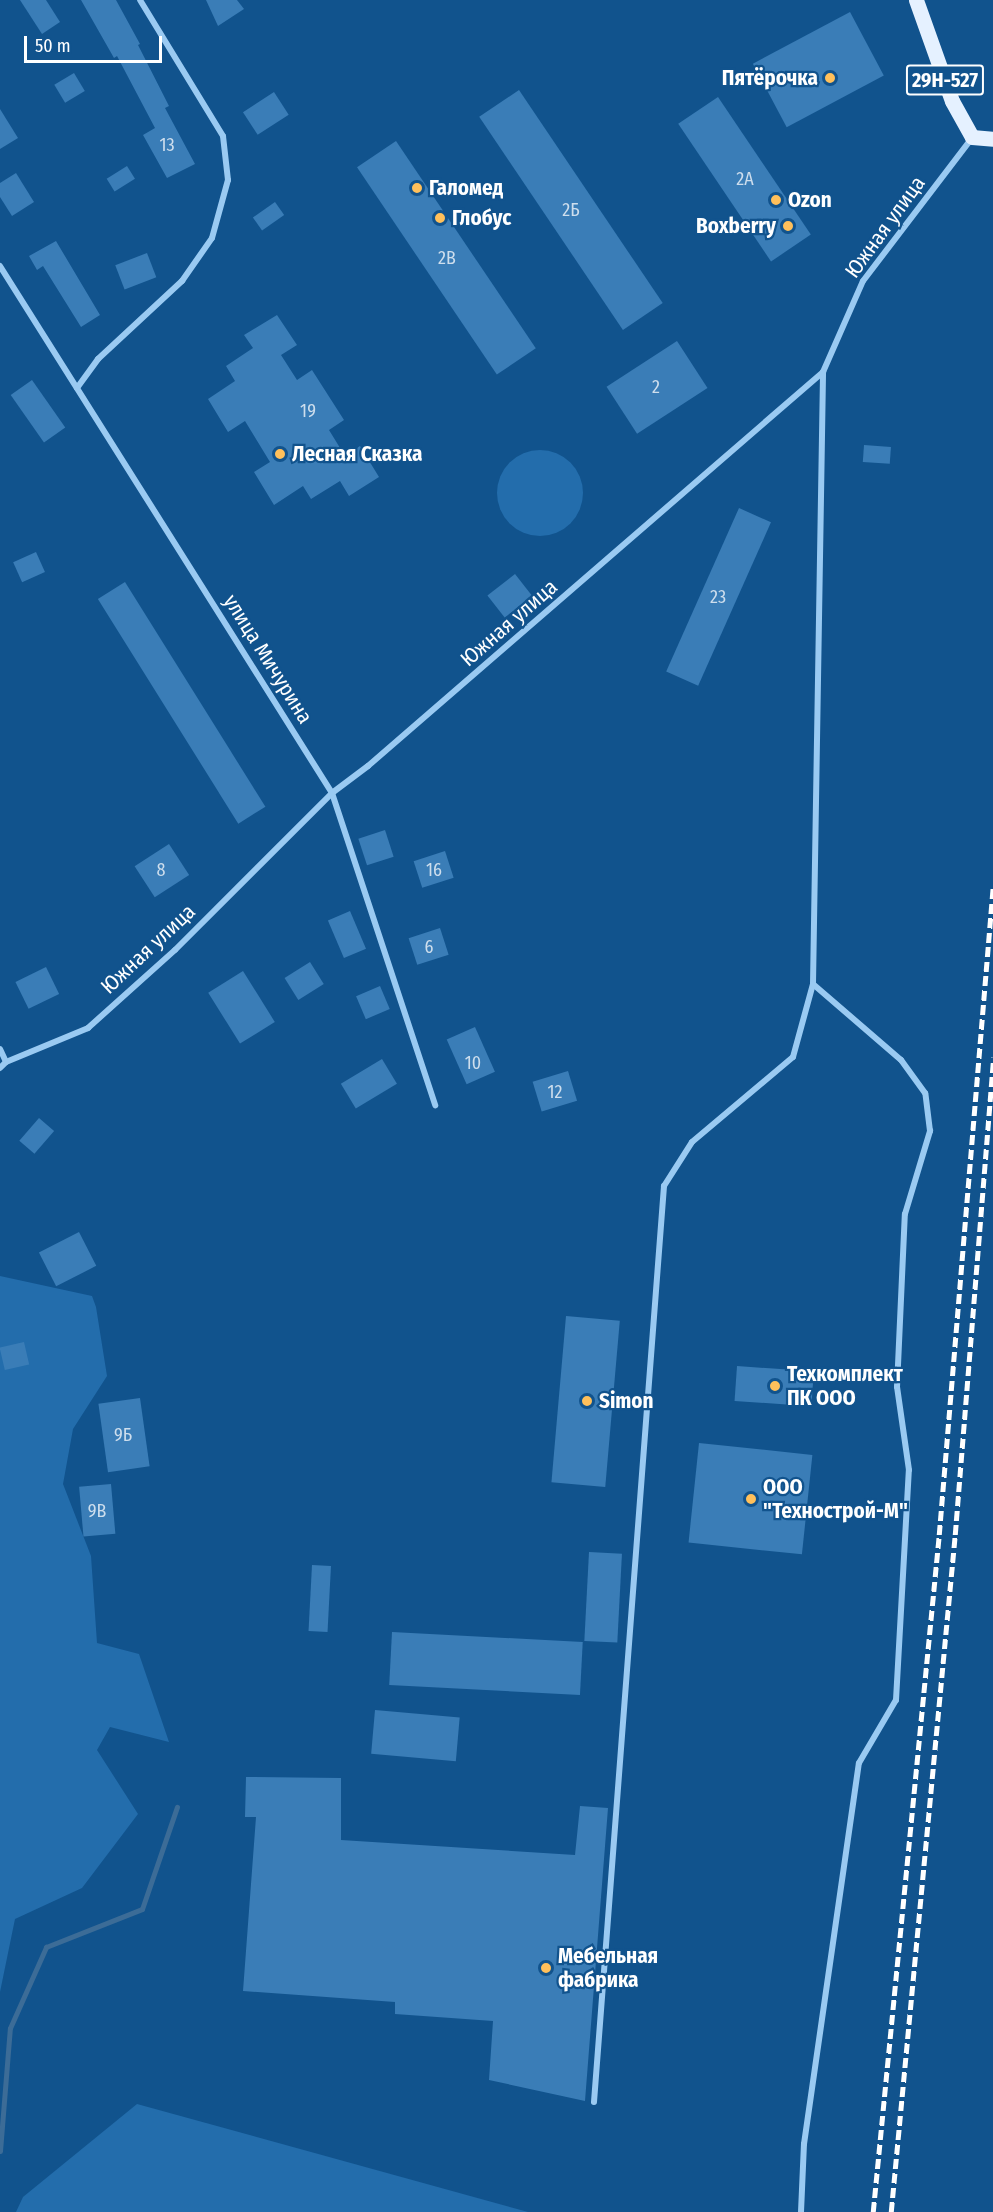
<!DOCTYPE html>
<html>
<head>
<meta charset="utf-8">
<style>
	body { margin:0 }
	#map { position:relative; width:993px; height:2212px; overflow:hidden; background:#11538d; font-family:"Fira Sans Condensed",sans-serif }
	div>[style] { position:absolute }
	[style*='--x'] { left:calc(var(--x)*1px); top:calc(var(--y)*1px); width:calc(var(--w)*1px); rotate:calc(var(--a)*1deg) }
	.green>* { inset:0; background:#236dac }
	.round { border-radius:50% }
	.stream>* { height:5px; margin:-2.5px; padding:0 2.5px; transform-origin:2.5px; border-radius:2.5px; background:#3c6c97 }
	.building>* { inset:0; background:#3a7db7; transform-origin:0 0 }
	.minor>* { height:6px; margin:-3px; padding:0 3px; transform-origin:3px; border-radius:3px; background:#9acaf2 }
	.primary>* { height:15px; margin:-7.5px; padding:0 7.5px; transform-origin:7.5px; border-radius:7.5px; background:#e5f1ff }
	.rail>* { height:4.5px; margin-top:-2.25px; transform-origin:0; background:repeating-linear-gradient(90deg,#fff 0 10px,transparent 0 14.5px) }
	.dots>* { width:16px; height:16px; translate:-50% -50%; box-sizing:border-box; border:3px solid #11538d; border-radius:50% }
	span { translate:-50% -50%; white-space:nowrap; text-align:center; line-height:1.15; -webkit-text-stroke:4.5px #11538d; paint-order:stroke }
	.number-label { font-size:18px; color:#cedeed }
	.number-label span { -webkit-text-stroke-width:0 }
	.shield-label span { padding:2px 4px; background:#11538d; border:2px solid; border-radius:4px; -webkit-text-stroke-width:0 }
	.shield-label { font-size:20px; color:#fff; font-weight:700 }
	.poi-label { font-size:21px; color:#fff; font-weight:700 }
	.right { translate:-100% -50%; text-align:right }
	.left { translate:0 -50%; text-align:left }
	.street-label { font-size:21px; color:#fff }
	.scale { position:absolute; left:24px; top:36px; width:138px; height:27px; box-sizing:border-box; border:3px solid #fff; border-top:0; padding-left:8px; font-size:18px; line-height:21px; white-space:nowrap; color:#fff; -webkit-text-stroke:4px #11538d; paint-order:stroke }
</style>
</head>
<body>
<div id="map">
	<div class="green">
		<i class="round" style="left:497px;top:450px;width:86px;height:86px"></i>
		<i style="clip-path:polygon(0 1276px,92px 1296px,96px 1307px,107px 1376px,73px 1429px,63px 1484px,91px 1556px,97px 1643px,139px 1654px,169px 1742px,110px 1727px,97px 1750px,138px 1814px,82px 1888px,15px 1919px,0 1992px)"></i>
		<i style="clip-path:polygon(137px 2104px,528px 2212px,16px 2212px,23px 2197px)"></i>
	</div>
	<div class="stream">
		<i style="--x:0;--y:2151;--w:123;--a:-85.4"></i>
		<i style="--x:10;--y:2028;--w:89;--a:-66"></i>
		<i style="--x:46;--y:1947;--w:103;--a:-21.6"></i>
		<i style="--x:142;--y:1909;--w:108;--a:-71.1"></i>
	</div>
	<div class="building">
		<i style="clip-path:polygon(20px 0,46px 0,60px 22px,42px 34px)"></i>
		<i style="clip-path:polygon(81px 0,116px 0,140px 44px,138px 45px,169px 106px,165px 108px,195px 164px,167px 178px,143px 135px,155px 128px,117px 56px,114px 58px)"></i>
		<i style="clip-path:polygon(206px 0,237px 0,244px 9px,218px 26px)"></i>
		<i style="left:850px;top:12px;width:72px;height:110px;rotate:62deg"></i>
		<i style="left:74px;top:73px;width:21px;height:23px;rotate:59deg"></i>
		<i style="left:519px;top:90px;width:257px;height:48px;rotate:56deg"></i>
		<i style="left:274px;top:92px;width:27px;height:37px;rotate:57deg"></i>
		<i style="left:718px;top:97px;width:166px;height:48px;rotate:56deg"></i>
		<i style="clip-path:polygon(0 109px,18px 138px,0 149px)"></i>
		<i style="left:396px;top:141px;width:250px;height:47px;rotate:56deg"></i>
		<i style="left:127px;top:166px;width:15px;height:24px;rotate:58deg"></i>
		<i style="clip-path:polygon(16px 173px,34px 202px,12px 216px,0 197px,0 183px)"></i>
		<i style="left:275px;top:202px;width:16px;height:27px;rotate:55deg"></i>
		<i style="clip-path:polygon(56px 241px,100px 315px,81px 327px,43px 266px,37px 270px,29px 256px)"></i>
		<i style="left:147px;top:253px;width:26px;height:34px;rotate:69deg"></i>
		<i style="clip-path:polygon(277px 315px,297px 345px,281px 355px,297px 380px,312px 370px,344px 420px,329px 430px,345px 456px,360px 446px,379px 477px,349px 496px,340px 481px,311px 499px,303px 486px,274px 505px,254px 472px,270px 462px,245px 421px,228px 432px,208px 399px,235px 381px,226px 366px,253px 348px,244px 335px)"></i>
		<i style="left:677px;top:341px;width:56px;height:84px;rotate:57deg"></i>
		<i style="left:32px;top:380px;width:58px;height:26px;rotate:55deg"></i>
		<i style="left:864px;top:445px;width:27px;height:17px;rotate:4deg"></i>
		<i style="left:739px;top:508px;width:35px;height:179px;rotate:24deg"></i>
		<i style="left:36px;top:552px;width:22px;height:25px;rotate:66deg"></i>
		<i style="left:515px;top:574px;width:28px;height:35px;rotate:52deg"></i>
		<i style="left:125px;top:582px;width:265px;height:32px;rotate:58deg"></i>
		<i style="left:385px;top:830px;width:28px;height:28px;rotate:72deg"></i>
		<i style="left:169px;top:844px;width:37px;height:41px;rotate:57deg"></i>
		<i style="left:445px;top:851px;width:28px;height:33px;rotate:72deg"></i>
		<i style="left:350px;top:911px;width:41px;height:24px;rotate:67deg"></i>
		<i style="left:440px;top:928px;width:28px;height:33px;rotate:72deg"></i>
		<i style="left:310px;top:962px;width:26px;height:30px;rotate:58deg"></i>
		<i style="left:46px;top:967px;width:30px;height:34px;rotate:64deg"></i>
		<i style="left:243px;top:971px;width:60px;height:41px;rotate:58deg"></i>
		<i style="left:380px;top:986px;width:25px;height:26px;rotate:67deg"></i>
		<i style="left:475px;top:1027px;width:49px;height:31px;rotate:66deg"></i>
		<i style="left:382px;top:1059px;width:29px;height:48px;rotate:59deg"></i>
		<i style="left:568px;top:1071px;width:31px;height:37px;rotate:73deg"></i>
		<i style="left:39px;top:1118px;width:20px;height:30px;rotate:41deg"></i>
		<i style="left:79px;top:1232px;width:38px;height:45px;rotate:63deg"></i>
		<i style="left:566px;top:1316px;width:54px;height:167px;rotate:5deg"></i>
		<i style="left:24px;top:1342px;width:23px;height:25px;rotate:77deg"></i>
		<i style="left:737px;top:1366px;width:77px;height:35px;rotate:4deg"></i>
		<i style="left:140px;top:1398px;width:69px;height:42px;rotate:82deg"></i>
		<i style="left:699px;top:1443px;width:114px;height:100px;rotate:6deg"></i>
		<i style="left:111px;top:1484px;width:50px;height:32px;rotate:85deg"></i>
		<i style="left:589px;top:1552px;width:33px;height:89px;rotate:3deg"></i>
		<i style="left:312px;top:1565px;width:19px;height:66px;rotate:3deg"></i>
		<i style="left:392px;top:1632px;width:191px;height:53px;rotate:3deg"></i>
		<i style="left:375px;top:1710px;width:85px;height:44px;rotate:5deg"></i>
		<i style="clip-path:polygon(246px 1777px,341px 1778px,341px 1840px,575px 1855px,580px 1806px,608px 1808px,585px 2101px,489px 2080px,493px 2021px,395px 2014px,395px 2002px,243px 1991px,256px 1817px,245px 1817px)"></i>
	</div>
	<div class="minor">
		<i style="--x:0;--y:266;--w:623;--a:57.79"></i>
		<i style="--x:332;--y:793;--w:329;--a:71.7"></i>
		<i style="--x:77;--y:388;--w:36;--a:-54"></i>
		<i style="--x:98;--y:359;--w:115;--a:-42.9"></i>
		<i style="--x:182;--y:281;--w:52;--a:-55.1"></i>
		<i style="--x:212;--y:238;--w:60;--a:-74.6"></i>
		<i style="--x:228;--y:180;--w:44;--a:-96.5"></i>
		<i style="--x:223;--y:136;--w:159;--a:-121.4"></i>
		<i style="--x:0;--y:1049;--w:14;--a:65"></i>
		<i style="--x:0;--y:1068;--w:8;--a:-45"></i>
		<i style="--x:6;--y:1062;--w:89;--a:-22.5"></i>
		<i style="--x:88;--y:1028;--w:117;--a:-41.9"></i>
		<i style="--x:175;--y:950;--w:222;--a:-45"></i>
		<i style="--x:332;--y:793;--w:45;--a:-36.9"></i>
		<i style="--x:368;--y:766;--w:602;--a:-40.89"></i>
		<i style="--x:823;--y:372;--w:99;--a:-66.3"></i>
		<i style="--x:863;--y:281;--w:180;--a:-52.7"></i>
		<i style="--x:594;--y:2102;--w:919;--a:-85.63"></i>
		<i style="--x:664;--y:1186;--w:52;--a:-57.5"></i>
		<i style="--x:692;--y:1142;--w:132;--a:-40.1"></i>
		<i style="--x:793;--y:1057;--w:76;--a:-74.7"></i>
		<i style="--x:813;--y:984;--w:612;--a:-89.06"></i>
		<i style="--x:801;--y:2212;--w:68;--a:-87.5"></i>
		<i style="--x:804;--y:2144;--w:385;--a:-81.8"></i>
		<i style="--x:859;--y:1763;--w:73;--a:-59.6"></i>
		<i style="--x:896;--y:1700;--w:230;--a:-86.8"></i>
		<i style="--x:909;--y:1470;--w:84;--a:-98.2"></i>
		<i style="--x:897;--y:1387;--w:173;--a:-87.4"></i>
		<i style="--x:905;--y:1214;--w:87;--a:-73.2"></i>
		<i style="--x:930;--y:1131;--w:38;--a:-97"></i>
		<i style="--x:925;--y:1093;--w:41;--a:-126"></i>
		<i style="--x:901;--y:1060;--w:116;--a:-139.2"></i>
	</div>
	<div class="primary">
		<i style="--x:916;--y:0;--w:107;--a:70.4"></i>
		<i style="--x:952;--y:101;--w:41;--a:60.9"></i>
		<i style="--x:972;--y:137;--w:21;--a:5"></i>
	</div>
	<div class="rail">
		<i style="--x:873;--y:2212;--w:680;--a:-84.43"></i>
		<i style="--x:939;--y:1535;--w:651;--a:-85.24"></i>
		<i style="--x:891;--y:2212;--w:680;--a:-84.6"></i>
		<i style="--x:955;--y:1535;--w:479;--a:-85.4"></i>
	</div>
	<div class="dots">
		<i style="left:830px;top:78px;background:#ffc05b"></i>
		<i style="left:417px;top:188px;background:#ffc05b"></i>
		<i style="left:776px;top:200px;background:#ffc05b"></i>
		<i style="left:440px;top:218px;background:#ffc05b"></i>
		<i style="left:788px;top:226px;background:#ffc05b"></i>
		<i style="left:280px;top:454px;background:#ffc05b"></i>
		<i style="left:775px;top:1386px;background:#ffc05b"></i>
		<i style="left:587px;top:1401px;background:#ffc05b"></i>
		<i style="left:751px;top:1499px;background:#ffc05b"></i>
		<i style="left:546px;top:1968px;background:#ffc05b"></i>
	</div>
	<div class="number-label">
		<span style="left:167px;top:145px">13</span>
		<span style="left:745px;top:179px">2А</span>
		<span style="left:571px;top:210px">2Б</span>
		<span style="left:447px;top:258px">2В</span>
		<span style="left:656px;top:387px">2</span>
		<span style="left:308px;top:411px">19</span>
		<span style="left:718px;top:597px">23</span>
		<span style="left:161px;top:870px">8</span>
		<span style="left:434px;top:870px">16</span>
		<span style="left:429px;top:947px">6</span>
		<span style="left:473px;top:1063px">10</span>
		<span style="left:555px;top:1092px">12</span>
		<span style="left:123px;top:1435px">9Б</span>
		<span style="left:97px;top:1511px">9В</span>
	</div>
	<div class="shield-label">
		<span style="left:945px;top:80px">29Н-527</span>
	</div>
	<div class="poi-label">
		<span class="right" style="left:818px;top:78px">Пятёрочка</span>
		<span class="left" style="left:429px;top:188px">Галомед</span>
		<span class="left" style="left:788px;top:200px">Ozon</span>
		<span class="left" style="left:452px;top:218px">Глобус</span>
		<span class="right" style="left:776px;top:226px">Boxberry</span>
		<span class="left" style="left:292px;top:454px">Лесная Сказка</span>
		<span class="left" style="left:787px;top:1386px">Техкомплект<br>ПК ООО</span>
		<span class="left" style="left:599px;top:1401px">Simon</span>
		<span class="left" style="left:763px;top:1499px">ООО<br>"Технострой-М"</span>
		<span class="left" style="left:558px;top:1968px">Мебельная<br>фабрика</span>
	</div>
	<div class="street-label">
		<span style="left:885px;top:227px;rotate:-54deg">Южная улица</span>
		<span style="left:509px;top:623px;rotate:-41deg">Южная улица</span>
		<span style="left:268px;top:659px;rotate:58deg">улица Мичурина</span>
		<span style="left:148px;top:949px;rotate:-43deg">Южная улица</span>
	</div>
	<div class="scale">50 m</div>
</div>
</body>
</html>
